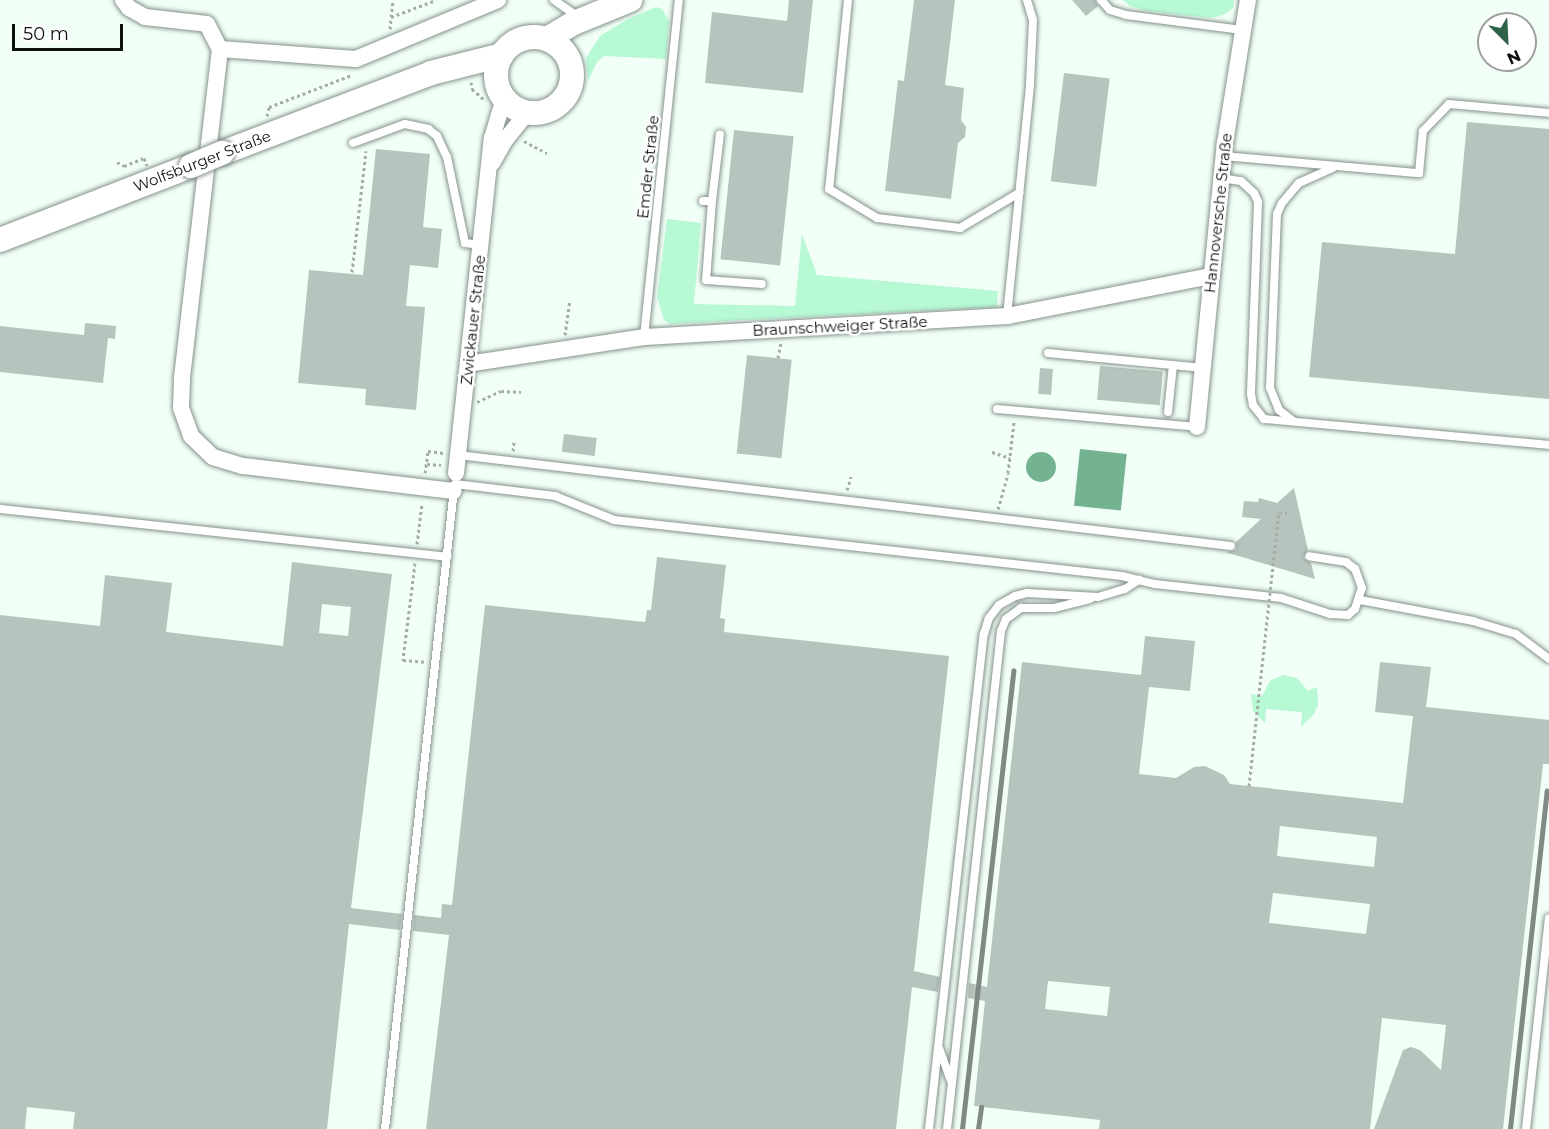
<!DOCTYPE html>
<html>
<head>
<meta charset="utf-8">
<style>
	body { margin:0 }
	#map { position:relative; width:1549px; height:1129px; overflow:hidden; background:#f1fff6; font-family:Montserrat,sans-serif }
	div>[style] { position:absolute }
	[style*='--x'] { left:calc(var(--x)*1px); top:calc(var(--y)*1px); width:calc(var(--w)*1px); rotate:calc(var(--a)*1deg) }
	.green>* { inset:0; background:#b7f9d5 }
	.water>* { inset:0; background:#74b392; transform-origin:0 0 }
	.round { border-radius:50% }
	.building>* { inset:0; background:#b7c4bd; transform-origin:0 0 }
	.path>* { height:3px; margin-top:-1.5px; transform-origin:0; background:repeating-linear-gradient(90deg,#a3aea7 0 3px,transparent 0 6px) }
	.roads { filter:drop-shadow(0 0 2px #85928b) drop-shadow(0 0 2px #85928b) }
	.lane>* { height:8px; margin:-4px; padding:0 4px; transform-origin:4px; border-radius:4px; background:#fff }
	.street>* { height:16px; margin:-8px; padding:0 8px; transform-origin:8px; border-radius:8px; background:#fff }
	.secondary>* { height:24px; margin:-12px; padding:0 12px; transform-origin:12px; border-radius:12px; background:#fff }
	.secondary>.ring { margin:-12px; padding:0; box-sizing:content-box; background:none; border:24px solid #fff; border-radius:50% }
	.rail>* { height:4.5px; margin:-2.25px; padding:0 2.25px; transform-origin:2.25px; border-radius:2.25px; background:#808a84 }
	.path-bridge>* { height:3px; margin-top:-1.5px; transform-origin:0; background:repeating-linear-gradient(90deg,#a3aea7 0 3px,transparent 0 6px) }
	.bridges { filter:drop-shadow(0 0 2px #85928b) drop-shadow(0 0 2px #85928b) }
	.secondary-bridge>* { height:24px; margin:-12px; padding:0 12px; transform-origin:12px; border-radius:12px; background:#fff }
	span { translate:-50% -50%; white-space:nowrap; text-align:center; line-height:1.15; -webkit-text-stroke:5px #fff; paint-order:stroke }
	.street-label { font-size:15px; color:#0d120f }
	.north { position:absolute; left:1477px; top:12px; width:60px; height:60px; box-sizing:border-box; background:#fff; border:2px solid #9ea09f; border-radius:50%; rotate:156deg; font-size:16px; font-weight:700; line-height:24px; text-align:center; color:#0d120f }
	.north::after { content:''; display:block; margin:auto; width:21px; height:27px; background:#2d6248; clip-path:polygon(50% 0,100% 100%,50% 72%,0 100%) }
	.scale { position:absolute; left:12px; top:24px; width:111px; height:27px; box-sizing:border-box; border:3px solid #0d120f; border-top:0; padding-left:8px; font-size:18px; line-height:21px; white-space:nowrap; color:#0d120f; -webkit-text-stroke:4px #fff; paint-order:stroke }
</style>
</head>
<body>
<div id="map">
	<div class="green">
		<i style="clip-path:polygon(1123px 0,1234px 0,1233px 8px,1223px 15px,1211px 18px,1147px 11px,1130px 6px)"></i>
		<i style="clip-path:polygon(656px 7px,662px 9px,669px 21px,666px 59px,604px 56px,597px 62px,588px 81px,586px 58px,600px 36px,628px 19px)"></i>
		<i style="clip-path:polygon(667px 219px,701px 223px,694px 304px,795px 306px,802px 234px,817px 275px,998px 291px,997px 307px,670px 324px,664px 320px,657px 297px)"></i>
		<i style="clip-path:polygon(1283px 675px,1297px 678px,1308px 691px,1317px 687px,1318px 705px,1314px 714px,1301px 727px,1302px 712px,1266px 709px,1265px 723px,1253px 711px,1251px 694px,1262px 696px,1270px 681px)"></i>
	</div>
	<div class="water">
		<i style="left:1080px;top:449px;width:47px;height:57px;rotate:6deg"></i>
		<i class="round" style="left:1026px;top:452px;width:30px;height:30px"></i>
	</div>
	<div class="building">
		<i style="clip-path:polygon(789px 0,813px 0,803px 93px,705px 83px,712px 12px,787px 21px)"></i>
		<i style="clip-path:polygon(914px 0,955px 0,945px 85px,964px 88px,961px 120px,966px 127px,965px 137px,958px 143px,951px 199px,885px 191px,898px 80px,904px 81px)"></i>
		<i style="clip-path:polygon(1072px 0,1095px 0,1098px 6px,1086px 16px)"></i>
		<i style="left:1064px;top:73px;width:46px;height:109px;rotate:7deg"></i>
		<i style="clip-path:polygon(1467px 122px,1549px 129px,1549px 399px,1309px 377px,1322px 242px,1455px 254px)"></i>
		<i style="left:734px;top:130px;width:60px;height:130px;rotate:6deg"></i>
		<i style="clip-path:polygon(376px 149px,430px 154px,423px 227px,442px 229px,438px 268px,410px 265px,406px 306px,425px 307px,416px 410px,365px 405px,366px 389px,298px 383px,309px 270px,363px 275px)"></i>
		<i style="clip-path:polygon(85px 323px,116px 326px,115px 339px,108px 338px,103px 383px,0 372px,0 326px,84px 335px)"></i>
		<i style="left:747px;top:355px;width:45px;height:99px;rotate:6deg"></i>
		<i style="left:1100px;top:366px;width:63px;height:34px;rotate:5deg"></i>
		<i style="left:1040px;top:368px;width:13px;height:26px;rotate:4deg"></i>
		<i style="left:564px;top:434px;width:33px;height:18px;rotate:7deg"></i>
		<i style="clip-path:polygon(1294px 488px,1308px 550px,1303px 558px,1311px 563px,1315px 579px,1225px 552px,1236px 550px,1236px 542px,1261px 519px,1242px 517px,1244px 501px,1258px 502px,1259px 498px,1277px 503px)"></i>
		<i style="clip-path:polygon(657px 557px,726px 565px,720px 618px,725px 619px,724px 632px,949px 656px,914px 971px,940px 977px,938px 992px,912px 987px,896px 1129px,426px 1129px,449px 935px,413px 931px,414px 915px,441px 918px,442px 904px,452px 905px,485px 605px,645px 622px,647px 610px,651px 610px)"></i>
		<i style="clip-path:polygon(evenodd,292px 562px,392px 574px,351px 908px,402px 914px,400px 930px,349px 924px,327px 1129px,73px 1129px,75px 1112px,27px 1107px,25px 1129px,0 1129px,0 615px,100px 626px,105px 575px,172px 583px,166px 632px,283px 646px,292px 562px,322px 604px,351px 607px,348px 636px,319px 633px,322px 604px)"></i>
		<i style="clip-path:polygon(evenodd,1145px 636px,1195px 641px,1190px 691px,1149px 687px,1139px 774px,1176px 778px,1194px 767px,1205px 766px,1224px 775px,1230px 784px,1403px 803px,1413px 716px,1375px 712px,1380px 662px,1431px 667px,1426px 707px,1549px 720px,1549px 764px,1543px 764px,1503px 1129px,1374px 1129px,1403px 1050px,1411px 1047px,1420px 1050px,1441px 1070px,1446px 1025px,1382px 1018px,1370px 1129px,1099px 1129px,1100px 1120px,974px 1106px,985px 1001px,968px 998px,969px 983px,987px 987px,1022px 662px,1141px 675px,1145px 636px,1280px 826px,1377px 837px,1374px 867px,1277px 856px,1280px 826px,1145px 636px,1273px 893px,1370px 904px,1366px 934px,1269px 923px,1273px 893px,1145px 636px,1048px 981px,1110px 987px,1107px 1016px,1045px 1009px,1048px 981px)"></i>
	</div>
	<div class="path">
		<i style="--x:391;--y:17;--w:48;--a:-20.7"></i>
		<i style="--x:390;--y:29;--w:29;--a:-84"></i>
		<i style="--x:471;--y:82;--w:7;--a:82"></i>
		<i style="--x:472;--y:89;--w:18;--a:41"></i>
		<i style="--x:267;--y:116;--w:9;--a:-77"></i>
		<i style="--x:269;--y:107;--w:89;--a:-21.1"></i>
		<i style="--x:524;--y:141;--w:26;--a:28"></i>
		<i style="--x:117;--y:162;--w:8;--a:30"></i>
		<i style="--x:124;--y:166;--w:22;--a:-22"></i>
		<i style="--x:144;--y:158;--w:8;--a:67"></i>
		<i style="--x:352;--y:272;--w:122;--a:-83.4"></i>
		<i style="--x:565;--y:335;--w:34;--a:-82"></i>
		<i style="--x:778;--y:358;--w:16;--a:-79"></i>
		<i style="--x:477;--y:402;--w:26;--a:-25"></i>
		<i style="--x:501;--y:391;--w:20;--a:3"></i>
		<i style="--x:513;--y:451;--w:10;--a:-84"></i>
		<i style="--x:992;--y:452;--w:19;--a:18"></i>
		<i style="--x:427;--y:464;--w:14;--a:4"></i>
		<i style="--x:425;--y:473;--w:22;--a:-82"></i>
		<i style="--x:428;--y:451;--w:16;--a:7"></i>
		<i style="--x:847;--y:490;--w:14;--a:-73"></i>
		<i style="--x:998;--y:509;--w:37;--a:-74"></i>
		<i style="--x:1008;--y:473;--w:51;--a:-83.3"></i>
		<i style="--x:417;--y:544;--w:41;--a:-83"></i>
		<i style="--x:415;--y:563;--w:98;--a:97.1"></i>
		<i style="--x:403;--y:660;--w:21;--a:5"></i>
	</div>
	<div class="roads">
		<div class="lane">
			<i style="--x:554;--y:0;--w:28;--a:35"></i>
			<i style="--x:848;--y:0;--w:190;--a:95.7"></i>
			<i style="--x:829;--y:189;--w:56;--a:31.1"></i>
			<i style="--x:877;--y:218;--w:84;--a:6.9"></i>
			<i style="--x:960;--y:228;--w:69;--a:-30.7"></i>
			<i style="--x:1101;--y:0;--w:13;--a:48"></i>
			<i style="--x:1110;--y:10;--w:17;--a:17"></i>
			<i style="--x:1126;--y:15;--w:117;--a:7.4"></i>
			<i style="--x:353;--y:143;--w:55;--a:-20.1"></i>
			<i style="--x:405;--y:124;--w:24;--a:12"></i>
			<i style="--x:428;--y:129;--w:11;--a:38"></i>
			<i style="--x:437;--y:136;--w:23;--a:65"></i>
			<i style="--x:447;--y:157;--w:88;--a:78.2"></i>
			<i style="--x:465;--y:243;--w:16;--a:7"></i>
			<i style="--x:1223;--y:156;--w:197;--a:5"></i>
			<i style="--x:1419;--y:173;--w:42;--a:-84.6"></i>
			<i style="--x:1423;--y:131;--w:37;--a:-46"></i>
			<i style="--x:1449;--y:104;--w:100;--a:5.1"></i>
			<i style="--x:1221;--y:178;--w:20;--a:9"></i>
			<i style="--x:1241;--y:181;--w:18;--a:43"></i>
			<i style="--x:1254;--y:193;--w:10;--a:66"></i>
			<i style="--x:1258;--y:202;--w:192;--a:92.1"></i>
			<i style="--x:1251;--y:394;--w:11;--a:80"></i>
			<i style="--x:1253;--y:405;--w:18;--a:52"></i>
			<i style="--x:1264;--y:419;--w:286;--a:5.2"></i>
			<i style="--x:703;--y:201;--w:9;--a:0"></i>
			<i style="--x:712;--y:201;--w:79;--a:94.3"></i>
			<i style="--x:706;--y:280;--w:56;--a:4.1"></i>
			<i style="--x:712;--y:201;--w:67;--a:-83.2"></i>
			<i style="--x:1007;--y:316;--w:233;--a:-84.3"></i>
			<i style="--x:1030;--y:84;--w:64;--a:-87.3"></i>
			<i style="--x:1033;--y:20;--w:21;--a:-107"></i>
			<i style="--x:644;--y:337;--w:339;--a:-84.1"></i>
			<i style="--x:1048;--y:353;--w:156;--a:5.5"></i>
			<i style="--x:997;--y:409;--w:201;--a:5.1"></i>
			<i style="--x:1168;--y:412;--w:47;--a:-83.9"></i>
			<i style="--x:1293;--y:421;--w:18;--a:-142"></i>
			<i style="--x:1279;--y:410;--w:24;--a:-112"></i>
			<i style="--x:1270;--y:388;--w:174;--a:-87.7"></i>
			<i style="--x:1277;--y:214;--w:12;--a:-66"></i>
			<i style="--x:1282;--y:203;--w:26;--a:-50"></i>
			<i style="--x:1299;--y:183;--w:37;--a:-24"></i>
			<i style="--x:458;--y:455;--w:778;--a:6.71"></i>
			<i style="--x:455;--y:484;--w:101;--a:6.8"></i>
			<i style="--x:555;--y:496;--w:64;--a:22.1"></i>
			<i style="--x:614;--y:520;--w:511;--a:6.29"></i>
			<i style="--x:1122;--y:576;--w:34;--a:14"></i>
			<i style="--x:1155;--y:584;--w:127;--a:6.3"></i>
			<i style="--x:1281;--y:598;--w:52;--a:18.1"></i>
			<i style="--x:1330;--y:614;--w:18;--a:3"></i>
			<i style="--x:1348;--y:615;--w:9;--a:-41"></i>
			<i style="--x:1355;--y:609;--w:22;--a:-72"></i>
			<i style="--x:1362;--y:588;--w:20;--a:-110"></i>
			<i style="--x:1355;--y:569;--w:11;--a:-142"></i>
			<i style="--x:1346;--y:562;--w:37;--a:-171"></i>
			<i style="--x:0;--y:509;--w:450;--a:6.1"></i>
			<i style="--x:1360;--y:600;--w:115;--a:10.5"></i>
			<i style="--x:1473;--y:621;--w:45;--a:16.8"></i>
			<i style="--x:1516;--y:634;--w:41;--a:37.1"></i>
			<i style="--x:939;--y:1048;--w:35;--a:70"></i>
			<i style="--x:385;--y:1129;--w:644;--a:-83.85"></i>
			<i style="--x:929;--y:1129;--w:498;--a:-83.7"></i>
			<i style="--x:984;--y:634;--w:17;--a:-73"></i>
			<i style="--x:989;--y:618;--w:16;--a:-52"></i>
			<i style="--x:999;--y:605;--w:18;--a:-29"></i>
			<i style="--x:1015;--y:596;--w:12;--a:-14"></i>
			<i style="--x:1027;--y:593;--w:71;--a:3.2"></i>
			<i style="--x:1098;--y:597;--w:28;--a:-17"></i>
			<i style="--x:1125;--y:589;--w:17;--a:-33"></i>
			<i style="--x:947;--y:1129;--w:501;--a:-83.81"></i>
			<i style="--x:1001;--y:631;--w:13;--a:-67"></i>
			<i style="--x:1006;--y:619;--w:19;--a:-36"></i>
			<i style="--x:1021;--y:608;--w:33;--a:0"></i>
			<i style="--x:1054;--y:608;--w:37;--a:-14"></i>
			<i style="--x:1526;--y:1129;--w:212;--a:-83.8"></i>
		</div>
		<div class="street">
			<i style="--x:123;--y:0;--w:10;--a:53"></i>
			<i style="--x:129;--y:8;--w:18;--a:29"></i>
			<i style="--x:145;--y:17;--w:62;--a:6.4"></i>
			<i style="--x:207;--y:24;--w:28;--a:63"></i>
			<i style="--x:220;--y:49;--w:332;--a:96.6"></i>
			<i style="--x:182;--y:379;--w:29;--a:92"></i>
			<i style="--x:181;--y:408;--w:30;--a:70"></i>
			<i style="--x:191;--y:436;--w:30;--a:44"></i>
			<i style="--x:213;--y:457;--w:31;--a:17"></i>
			<i style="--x:243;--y:466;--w:212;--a:6.8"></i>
			<i style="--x:220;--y:49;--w:136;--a:4.2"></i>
			<i style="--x:356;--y:59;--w:154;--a:-22.6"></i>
			<i style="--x:492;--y:163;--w:28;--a:-60"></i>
			<i style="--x:506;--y:139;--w:35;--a:-51"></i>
			<i style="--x:468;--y:364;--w:178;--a:-8.7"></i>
			<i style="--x:644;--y:337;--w:364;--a:-3.3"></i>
			<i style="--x:1007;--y:316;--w:208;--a:-11.1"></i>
			<i style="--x:1197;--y:427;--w:285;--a:-84.4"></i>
			<i style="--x:1225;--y:143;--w:145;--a:-80.9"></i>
			<i style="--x:456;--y:473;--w:337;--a:-83.9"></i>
			<i style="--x:492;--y:138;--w:42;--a:-73.3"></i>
		</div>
		<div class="secondary">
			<i class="ring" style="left:496px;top:37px;width:52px;height:52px"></i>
			<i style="--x:547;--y:39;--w:31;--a:-31"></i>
			<i style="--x:574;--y:23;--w:61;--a:-22.3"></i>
			<i style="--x:222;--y:153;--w:224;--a:-20.9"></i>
			<i style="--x:431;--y:73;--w:73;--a:-14.2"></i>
			<i style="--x:0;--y:240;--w:205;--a:-21.2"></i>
		</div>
	</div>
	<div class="rail">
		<i style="--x:962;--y:1129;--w:461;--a:-83.6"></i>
		<i style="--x:978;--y:1129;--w:22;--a:-82"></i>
		<i style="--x:1510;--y:1129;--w:340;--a:-83.8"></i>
	</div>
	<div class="path-bridge">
		<i style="--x:1249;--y:786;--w:276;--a:-83.8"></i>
		<i style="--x:1279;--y:512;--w:8;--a:7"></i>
	</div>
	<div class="bridges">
		<div class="secondary-bridge">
			<i style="--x:191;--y:166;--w:34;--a:-23"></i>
		</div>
	</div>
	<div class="street-label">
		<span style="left:202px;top:161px;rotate:-21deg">Wolfsburger Straße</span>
		<span style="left:648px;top:167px;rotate:-84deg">Emder Straße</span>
		<span style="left:1218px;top:213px;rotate:-84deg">Hannoversche Straße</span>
		<span style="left:473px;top:320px;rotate:-84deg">Zwickauer Straße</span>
		<span style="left:840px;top:326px;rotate:-3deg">Braunschweiger Straße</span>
	</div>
	<div class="north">N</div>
	<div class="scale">50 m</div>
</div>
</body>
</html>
